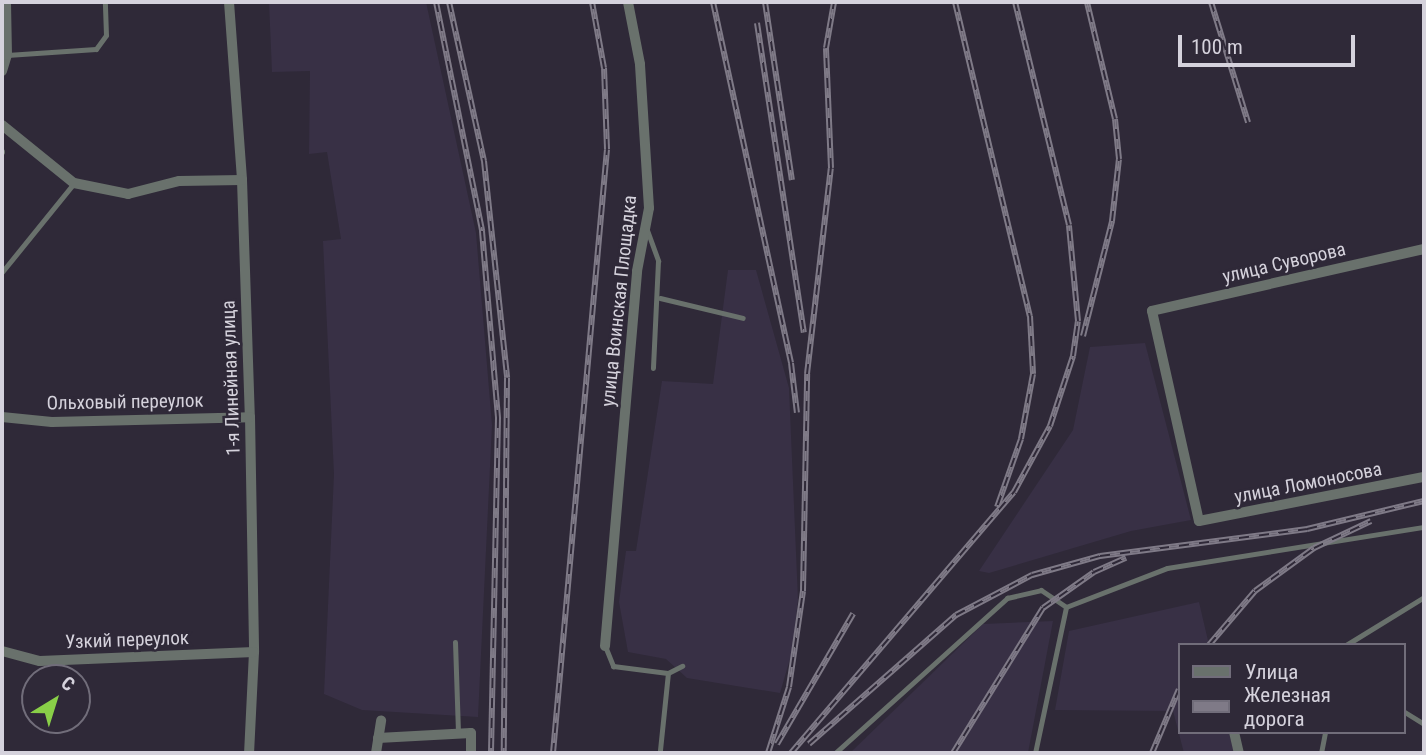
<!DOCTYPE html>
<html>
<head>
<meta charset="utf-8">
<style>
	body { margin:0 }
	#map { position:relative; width:1426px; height:755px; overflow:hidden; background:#2f2938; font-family:"Roboto Condensed",sans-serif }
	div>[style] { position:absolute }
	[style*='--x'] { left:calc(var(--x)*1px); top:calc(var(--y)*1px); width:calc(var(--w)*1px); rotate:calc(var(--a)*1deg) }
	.built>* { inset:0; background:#383045 }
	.lane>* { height:5px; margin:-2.5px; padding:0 2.5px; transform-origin:2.5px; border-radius:2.5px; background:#69716c }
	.street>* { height:10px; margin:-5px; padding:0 5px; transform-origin:5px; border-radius:5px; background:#69716c }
	.rail>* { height:6px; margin-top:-3px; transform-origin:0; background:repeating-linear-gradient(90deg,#2f2938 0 10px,#7f7a87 0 20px); box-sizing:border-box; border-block:2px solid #7f7a87 }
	span { translate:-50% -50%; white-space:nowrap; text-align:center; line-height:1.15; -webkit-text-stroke:5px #2f2938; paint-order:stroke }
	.street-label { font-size:19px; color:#d5d2dc }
	.frame { position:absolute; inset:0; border:4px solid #d5d2dc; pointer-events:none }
	.legend { position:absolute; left:1178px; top:643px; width:228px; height:91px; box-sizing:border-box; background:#2f2938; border:2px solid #716d7a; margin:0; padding:9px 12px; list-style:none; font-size:21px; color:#d5d2dc }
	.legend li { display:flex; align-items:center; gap:14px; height:35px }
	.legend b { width:35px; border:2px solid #716d7a }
	.north { position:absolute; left:21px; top:664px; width:70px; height:70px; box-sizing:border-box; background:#2f2938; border:2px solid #716d7a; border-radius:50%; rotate:38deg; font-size:19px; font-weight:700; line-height:28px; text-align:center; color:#d5d2dc }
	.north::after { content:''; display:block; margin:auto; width:24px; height:32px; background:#89cf48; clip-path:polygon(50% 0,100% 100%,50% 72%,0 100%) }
	.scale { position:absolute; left:1178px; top:35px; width:177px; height:32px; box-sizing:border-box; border:4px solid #d5d2dc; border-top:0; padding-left:9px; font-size:21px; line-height:24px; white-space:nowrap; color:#d5d2dc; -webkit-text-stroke:5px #2f2938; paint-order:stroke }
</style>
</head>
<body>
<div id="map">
	<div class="built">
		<i style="clip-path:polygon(269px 2px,426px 2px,476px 233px,492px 425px,478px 717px,362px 710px,324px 694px,334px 474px,323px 241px,341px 239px,327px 152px,309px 154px,310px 71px,272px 72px)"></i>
		<i style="clip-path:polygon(728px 270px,756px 270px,789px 388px,798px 600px,792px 652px,780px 693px,687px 678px,666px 659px,628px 652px,619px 602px,626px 551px,636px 551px,662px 381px,713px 384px)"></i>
		<i style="clip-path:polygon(1145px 343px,1191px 520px,1131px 531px,989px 573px,979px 571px,1073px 430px,1090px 347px)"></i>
		<i style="clip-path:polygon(1199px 602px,1209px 645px,1179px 645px,1179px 732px,1229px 732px,1234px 753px,1184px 753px,1173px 711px,1055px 710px,1069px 631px)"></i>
		<i style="clip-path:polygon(1053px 621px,1028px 753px,850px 753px,983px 624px)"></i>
	</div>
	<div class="lane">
		<i style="--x:7;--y:55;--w:89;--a:-3.9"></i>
		<i style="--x:96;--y:49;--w:17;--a:-54"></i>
		<i style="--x:106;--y:35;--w:33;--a:-92"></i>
		<i style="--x:2;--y:151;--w:1;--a:90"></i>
		<i style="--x:647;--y:230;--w:33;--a:70"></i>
		<i style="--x:658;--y:261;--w:107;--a:92.7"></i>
		<i style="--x:2;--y:272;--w:114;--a:-51"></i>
		<i style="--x:660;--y:298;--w:85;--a:13.5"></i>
		<i style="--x:455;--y:642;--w:92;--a:88.1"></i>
		<i style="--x:1346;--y:645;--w:92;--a:-31.6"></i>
		<i style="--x:605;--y:646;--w:22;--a:68"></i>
		<i style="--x:613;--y:666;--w:55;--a:7.3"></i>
		<i style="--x:668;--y:673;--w:16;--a:-27"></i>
		<i style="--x:1403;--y:711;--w:25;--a:32"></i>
		<i style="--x:660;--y:750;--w:77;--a:-84.1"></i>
		<i style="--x:835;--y:753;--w:232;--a:-42"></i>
		<i style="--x:1007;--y:598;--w:35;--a:-13"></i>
		<i style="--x:1041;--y:590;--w:30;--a:34"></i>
		<i style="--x:1035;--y:753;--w:149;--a:-78"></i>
		<i style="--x:1066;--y:607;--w:108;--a:-21.1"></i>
		<i style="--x:1167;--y:568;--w:260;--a:-9.1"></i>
		<i style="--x:1321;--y:753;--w:21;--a:-79"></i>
	</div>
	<div class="street">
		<i style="--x:229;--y:2;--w:178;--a:85.8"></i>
		<i style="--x:242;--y:180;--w:237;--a:88.1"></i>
		<i style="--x:250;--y:417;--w:235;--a:89"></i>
		<i style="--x:254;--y:652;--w:101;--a:92.8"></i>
		<i style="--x:2;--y:71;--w:17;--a:-73"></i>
		<i style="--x:7;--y:55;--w:53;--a:-91.1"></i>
		<i style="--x:2;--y:125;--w:92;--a:38.9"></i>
		<i style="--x:74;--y:183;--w:55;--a:11.5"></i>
		<i style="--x:128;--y:194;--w:53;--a:-14.3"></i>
		<i style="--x:179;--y:181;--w:63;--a:-0.9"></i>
		<i style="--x:1424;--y:249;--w:279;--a:167.2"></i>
		<i style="--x:1152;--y:311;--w:215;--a:77.4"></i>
		<i style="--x:1199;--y:521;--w:229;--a:-11.1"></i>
		<i style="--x:2;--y:417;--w:50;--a:5.7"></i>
		<i style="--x:52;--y:422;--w:198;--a:-1.4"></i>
		<i style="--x:605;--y:646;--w:376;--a:-85.1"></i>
		<i style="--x:637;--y:271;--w:64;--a:-79.2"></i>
		<i style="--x:649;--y:208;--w:144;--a:-93.6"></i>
		<i style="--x:640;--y:64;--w:63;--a:-101"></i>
		<i style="--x:2;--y:651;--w:39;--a:15"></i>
		<i style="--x:40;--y:661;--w:214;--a:-2.4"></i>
		<i style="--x:1234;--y:732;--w:22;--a:77"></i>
		<i style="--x:378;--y:738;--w:93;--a:-3.1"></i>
		<i style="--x:471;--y:733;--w:20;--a:90"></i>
		<i style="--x:376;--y:753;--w:33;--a:-81"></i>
	</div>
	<div class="rail">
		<i style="--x:436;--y:2;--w:234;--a:78.6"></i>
		<i style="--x:482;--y:231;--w:188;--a:85.1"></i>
		<i style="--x:498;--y:418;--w:335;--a:91.2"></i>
		<i style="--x:449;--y:2;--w:163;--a:77.6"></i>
		<i style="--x:484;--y:161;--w:218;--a:83.9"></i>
		<i style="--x:507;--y:378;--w:375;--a:90.5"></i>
		<i style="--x:713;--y:2;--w:369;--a:77.8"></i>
		<i style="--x:791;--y:363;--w:50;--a:83.2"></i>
		<i style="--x:765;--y:2;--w:180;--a:81.4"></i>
		<i style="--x:955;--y:2;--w:323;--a:76.6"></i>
		<i style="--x:1030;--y:316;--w:58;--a:87"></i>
		<i style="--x:1033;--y:374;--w:66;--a:100.5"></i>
		<i style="--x:1021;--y:439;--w:72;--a:109.4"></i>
		<i style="--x:1211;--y:2;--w:126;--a:72.9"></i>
		<i style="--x:757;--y:23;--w:313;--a:81.4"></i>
		<i style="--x:1083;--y:336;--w:119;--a:-75.8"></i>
		<i style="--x:1112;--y:221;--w:62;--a:-83.6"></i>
		<i style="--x:1119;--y:159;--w:40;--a:-95.7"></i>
		<i style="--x:1115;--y:119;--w:120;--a:-103.5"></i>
		<i style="--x:1209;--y:645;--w:71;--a:-49.6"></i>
		<i style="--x:1255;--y:591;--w:73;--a:-36.1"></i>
		<i style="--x:1314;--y:548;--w:63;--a:-25.3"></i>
		<i style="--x:777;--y:744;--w:151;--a:-59.7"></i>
		<i style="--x:809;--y:744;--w:196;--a:-41.3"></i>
		<i style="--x:956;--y:615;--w:86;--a:-27.8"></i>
		<i style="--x:1032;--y:575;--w:71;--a:-15.6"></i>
		<i style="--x:1100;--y:556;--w:209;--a:-7.4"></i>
		<i style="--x:1307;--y:529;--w:120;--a:-13.5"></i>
		<i style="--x:553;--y:753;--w:606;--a:-84.89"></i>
		<i style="--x:607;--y:149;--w:81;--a:-92.1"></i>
		<i style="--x:604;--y:68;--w:67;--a:-100.3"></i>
		<i style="--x:768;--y:753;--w:69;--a:-72.3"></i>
		<i style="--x:789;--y:687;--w:97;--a:-81.7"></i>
		<i style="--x:803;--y:591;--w:217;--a:-88.9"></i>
		<i style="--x:807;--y:374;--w:207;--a:-83.4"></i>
		<i style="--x:831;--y:168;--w:120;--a:-92.4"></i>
		<i style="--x:826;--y:48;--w:47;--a:-80.1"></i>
		<i style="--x:791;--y:753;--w:343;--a:-49.5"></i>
		<i style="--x:1014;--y:492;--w:75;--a:-61.4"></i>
		<i style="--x:1050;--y:426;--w:74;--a:-71.8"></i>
		<i style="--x:1073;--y:356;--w:35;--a:-82"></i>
		<i style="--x:1078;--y:321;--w:96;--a:-95.4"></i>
		<i style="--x:1069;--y:225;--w:229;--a:-103.6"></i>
		<i style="--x:953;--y:753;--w:171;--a:-58.2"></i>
		<i style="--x:1043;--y:608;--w:62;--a:-35.2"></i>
		<i style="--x:1094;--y:572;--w:35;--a:-24"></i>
		<i style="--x:1152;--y:753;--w:69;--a:-67.1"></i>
	</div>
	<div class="street-label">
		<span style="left:1284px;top:263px;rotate:-13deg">улица Суворова</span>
		<span style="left:619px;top:301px;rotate:-84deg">улица Воинская Площадка</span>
		<span style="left:231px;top:378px;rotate:-92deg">1-я Линейная улица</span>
		<span style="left:125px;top:402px;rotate:-1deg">Ольховый переулок</span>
		<span style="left:1308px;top:483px;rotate:-11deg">улица Ломоносова</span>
		<span style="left:127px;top:640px;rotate:-2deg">Узкий переулок</span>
	</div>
	<div class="frame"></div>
	<ul class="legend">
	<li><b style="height:9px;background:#69716c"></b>Улица</li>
	<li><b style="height:9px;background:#7f7a87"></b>Железная дорога</li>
	</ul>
	<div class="north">С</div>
	<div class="scale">100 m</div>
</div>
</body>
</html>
